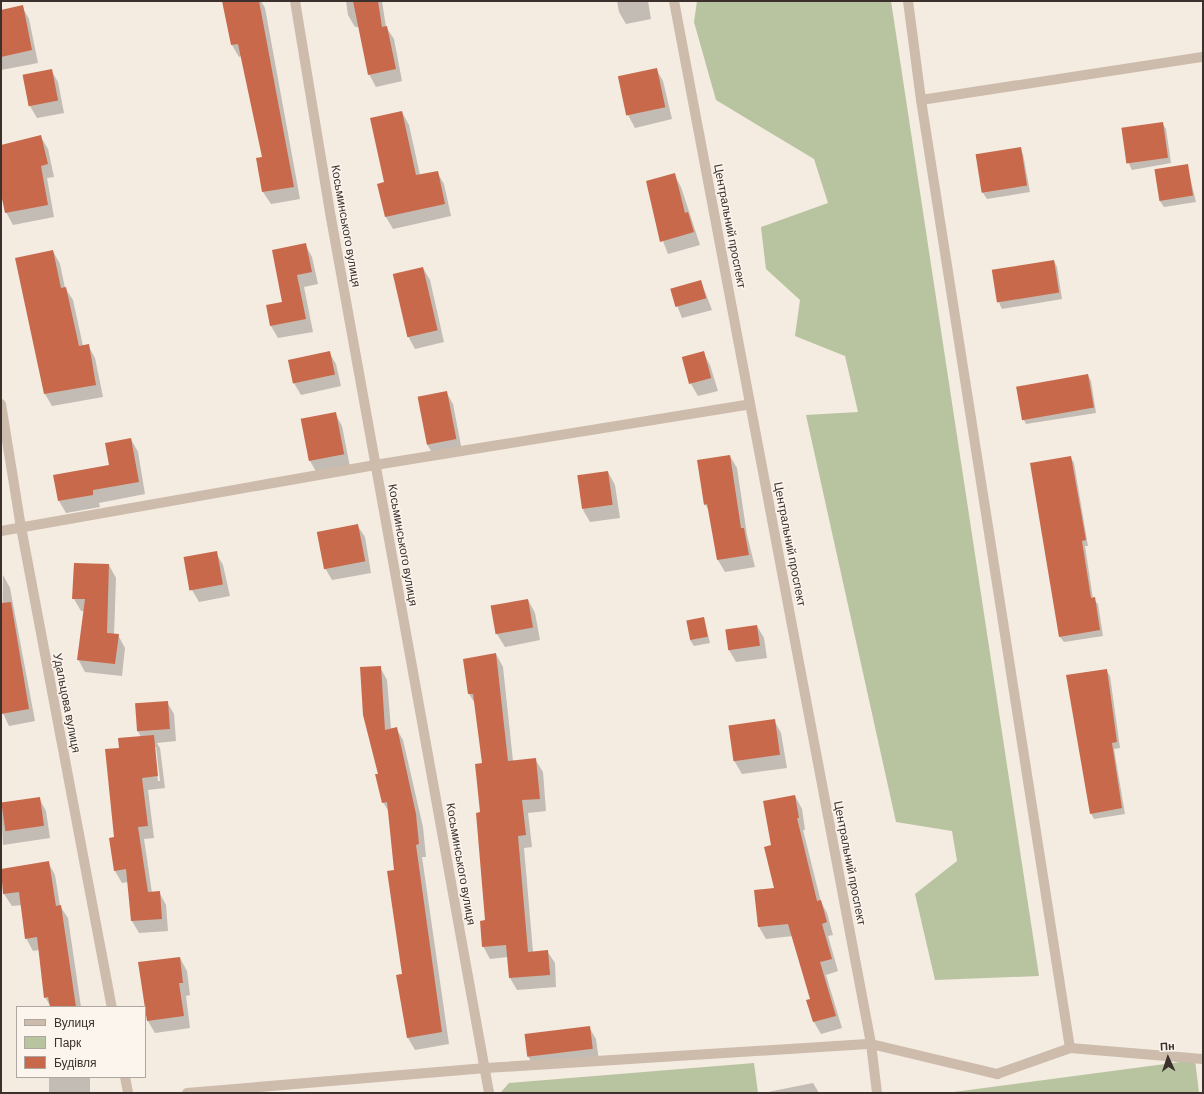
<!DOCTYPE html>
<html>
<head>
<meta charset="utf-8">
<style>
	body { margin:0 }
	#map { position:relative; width:1204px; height:1094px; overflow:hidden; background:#f4ebe1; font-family:Barlow,sans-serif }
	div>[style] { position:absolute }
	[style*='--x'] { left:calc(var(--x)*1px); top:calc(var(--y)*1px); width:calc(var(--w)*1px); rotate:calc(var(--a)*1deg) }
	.green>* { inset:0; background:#b8c4a0 }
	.shadow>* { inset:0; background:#0003; transform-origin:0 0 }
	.building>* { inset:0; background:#c8694b; transform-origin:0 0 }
	.lane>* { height:10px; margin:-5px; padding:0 5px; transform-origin:5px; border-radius:5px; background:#cdbbac }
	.street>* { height:10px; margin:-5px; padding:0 5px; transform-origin:5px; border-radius:5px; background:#cdbbac }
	span { translate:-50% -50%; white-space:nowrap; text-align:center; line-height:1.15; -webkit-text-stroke:3px #fbf5ee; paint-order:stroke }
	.street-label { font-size:12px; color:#3b302b }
	.frame { position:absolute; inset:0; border:2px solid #3b302b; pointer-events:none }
	.legend { position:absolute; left:16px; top:1006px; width:130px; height:72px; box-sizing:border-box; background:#fbf5ee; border:1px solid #aea6a0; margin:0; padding:5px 7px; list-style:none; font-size:12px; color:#3b302b }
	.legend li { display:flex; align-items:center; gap:8px; height:20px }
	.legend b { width:20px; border:1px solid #aea6a0 }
	.north { position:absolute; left:1148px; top:1038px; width:40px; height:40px; -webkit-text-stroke:3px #fbf5ee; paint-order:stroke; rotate:357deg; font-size:11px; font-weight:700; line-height:16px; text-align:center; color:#3b302b }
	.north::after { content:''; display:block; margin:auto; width:14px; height:18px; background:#3b302b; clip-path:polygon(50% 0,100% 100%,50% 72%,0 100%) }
</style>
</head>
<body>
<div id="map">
	<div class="green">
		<i style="clip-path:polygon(697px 1px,891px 1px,1039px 976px,935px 980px,915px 894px,957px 861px,952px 831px,896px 822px,806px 415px,858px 412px,845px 356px,795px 336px,800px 300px,766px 269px,761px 227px,828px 203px,814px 159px,716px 100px,694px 22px)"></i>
		<i style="clip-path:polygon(1195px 1060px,1199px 1093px,946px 1093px)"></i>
		<i style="clip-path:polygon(754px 1063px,758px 1093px,501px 1092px,509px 1083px)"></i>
	</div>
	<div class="shadow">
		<i style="clip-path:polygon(230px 1px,261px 1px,265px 8px,300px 199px,271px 204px,263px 192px,257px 159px,263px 158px,242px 56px,239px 57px,232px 45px)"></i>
		<i style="clip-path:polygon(346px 1px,382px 1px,386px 27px,394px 39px,402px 81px,376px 87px,369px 74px,359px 27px,355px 27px,348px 15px)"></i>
		<i style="clip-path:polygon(617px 1px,648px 1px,651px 19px,626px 24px,619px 12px)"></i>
		<i style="clip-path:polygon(22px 6px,29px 19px,38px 63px,1px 70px,1px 11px)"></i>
		<i style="clip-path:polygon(656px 69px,663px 81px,672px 119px,635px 128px,628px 115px)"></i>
		<i style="clip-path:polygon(51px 70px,58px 82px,64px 113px,37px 118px,30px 106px,25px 75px)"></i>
		<i style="clip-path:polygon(402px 112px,409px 125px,420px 175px,437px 172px,444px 184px,451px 216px,393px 229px,386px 217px,385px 183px)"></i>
		<i style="clip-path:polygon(1162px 123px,1166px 129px,1171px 163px,1132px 170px,1129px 164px,1124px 129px)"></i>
		<i style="clip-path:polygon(41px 137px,48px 149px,54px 177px,47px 178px,54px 217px,13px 225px,6px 212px,1px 189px,1px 146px)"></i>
		<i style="clip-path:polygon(1020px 148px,1023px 154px,1030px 192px,987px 199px,983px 193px,977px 155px)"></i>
		<i style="clip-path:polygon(1187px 165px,1196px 202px,1164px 207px,1160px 201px)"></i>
		<i style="clip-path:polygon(674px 174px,681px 187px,700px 245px,668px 254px,656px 223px)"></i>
		<i style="clip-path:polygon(305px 244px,312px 257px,318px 284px,304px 287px,313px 332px,278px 338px,271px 326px,268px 306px,284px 303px)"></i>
		<i style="clip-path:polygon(53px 251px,60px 264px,65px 288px,73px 300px,83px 346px,88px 345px,95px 358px,103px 397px,52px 406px,45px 394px,17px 259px)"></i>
		<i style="clip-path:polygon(1054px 261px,1057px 267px,1062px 299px,1002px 309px,999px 303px)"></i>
		<i style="clip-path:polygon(423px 268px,430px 280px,444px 342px,415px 349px,408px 336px)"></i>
		<i style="clip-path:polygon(701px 281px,712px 310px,682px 318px,671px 290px)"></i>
		<i style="clip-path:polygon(329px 352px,336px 364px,341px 386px,301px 395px,294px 383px)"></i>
		<i style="clip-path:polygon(703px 352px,710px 365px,718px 391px,698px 396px,691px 384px)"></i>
		<i style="clip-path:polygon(1088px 375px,1091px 381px,1096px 413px,1026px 424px,1023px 418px)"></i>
		<i style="clip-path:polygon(446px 392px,453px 404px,462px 451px,434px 456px,427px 444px)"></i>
		<i style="clip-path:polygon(335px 413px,342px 426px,350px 467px,317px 473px,310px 461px)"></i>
		<i style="clip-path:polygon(131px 439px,138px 452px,145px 494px,99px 503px,100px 507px,66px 513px,59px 501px,110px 466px)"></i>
		<i style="clip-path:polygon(730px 456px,737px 468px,747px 535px,755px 567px,725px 572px,718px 560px,710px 512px,705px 504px)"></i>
		<i style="clip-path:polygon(1071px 458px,1074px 463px,1088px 546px,1085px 546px,1093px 599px,1098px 604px,1103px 636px,1064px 642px,1060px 637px)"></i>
		<i style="clip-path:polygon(608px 472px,615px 485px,620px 518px,590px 522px,583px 510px)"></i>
		<i style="clip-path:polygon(357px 525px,365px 537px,371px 573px,332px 580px,325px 568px,318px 533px)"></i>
		<i style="clip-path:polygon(216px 553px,223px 565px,230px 596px,199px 602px,192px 590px)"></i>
		<i style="clip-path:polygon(109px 565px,116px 578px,114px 635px,118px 635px,125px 648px,122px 676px,85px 672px,78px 659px,84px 611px,81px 611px,74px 599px)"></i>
		<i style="clip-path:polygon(3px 575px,10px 588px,35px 721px,9px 726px,1px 709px)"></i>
		<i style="clip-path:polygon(528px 600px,535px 613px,540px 640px,505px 647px,497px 634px)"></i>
		<i style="clip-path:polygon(704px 618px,710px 643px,694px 646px,690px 640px)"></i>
		<i style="clip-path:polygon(757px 626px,764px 638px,767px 658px,736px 662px,729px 650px)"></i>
		<i style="clip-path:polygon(496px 654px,503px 667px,513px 761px,535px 759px,543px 772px,546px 811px,528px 813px,532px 847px,524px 848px,533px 952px,547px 951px,555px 963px,556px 987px,517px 990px,510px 978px,508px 957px,490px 959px,483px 946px,486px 921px,482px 813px,483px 764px,476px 705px,469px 694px)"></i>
		<i style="clip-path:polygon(380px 667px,387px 680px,391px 729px,396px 728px,403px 740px,423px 827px,426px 857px,422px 857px,449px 1044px,415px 1050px,408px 1038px,397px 975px,403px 974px,395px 871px,389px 812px,383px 802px,379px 774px)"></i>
		<i style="clip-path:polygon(1106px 670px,1110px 676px,1120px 748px,1114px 749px,1125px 814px,1094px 819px,1091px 813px)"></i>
		<i style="clip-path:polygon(evenodd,167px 702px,174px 714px,176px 741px,157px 743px,160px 748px,165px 788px,148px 790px,154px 838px,144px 839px,152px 893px,159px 892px,166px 905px,168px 931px,139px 933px,132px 921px,128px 882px,122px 883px,115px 871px,121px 749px,141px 737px,138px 731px,167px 702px,154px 747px,156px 747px,160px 781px,158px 781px,154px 747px)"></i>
		<i style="clip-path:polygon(774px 720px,781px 733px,787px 768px,742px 774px,735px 762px,730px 727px)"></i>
		<i style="clip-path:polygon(795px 796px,802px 809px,805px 830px,803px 830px,821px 902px,827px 913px,833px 935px,828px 936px,838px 971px,826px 975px,842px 1028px,821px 1034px,814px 1022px,808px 1001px,811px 1000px,793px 936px,766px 939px,759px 927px,775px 889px,772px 846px)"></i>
		<i style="clip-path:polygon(39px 798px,46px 811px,50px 838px,3px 845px,1px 804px)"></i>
		<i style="clip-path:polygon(48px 862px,55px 875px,60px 906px,68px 918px,81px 1007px,51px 1007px,45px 997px,39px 950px,33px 951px,26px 938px,22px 905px,12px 906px,4px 894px,1px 870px)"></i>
		<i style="clip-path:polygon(180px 958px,187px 971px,190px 995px,186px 996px,190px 1028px,155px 1033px,148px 1021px,139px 963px)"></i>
		<i style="clip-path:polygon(589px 1027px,596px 1039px,599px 1061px,535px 1069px,528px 1056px)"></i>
		<i style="left:49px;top:1077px;width:41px;height:16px"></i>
		<i style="clip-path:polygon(813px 1083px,819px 1093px,769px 1093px,768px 1092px)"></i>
	</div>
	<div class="building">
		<i style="clip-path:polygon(222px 1px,259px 1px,294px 187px,262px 192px,256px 158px,262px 157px,238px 44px,231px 45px)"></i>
		<i style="clip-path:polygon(353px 1px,378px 1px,382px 27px,387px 26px,396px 69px,368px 75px)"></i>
		<i style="clip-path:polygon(23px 5px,32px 50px,1px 57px,1px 10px)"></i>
		<i style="left:657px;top:68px;width:40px;height:40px;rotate:78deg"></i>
		<i style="left:52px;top:69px;width:32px;height:30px;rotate:79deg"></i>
		<i style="clip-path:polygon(402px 111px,416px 175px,438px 171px,445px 204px,385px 217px,377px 184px,384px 182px,370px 118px)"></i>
		<i style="left:1163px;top:122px;width:36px;height:42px;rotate:82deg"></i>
		<i style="clip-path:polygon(41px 135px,48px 164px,41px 166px,48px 205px,5px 213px,1px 194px,1px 145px)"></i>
		<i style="left:1021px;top:147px;width:39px;height:46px;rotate:81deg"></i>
		<i style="left:1188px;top:164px;width:32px;height:34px;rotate:81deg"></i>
		<i style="clip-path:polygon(675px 173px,685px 213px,688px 212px,694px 232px,660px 242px,646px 181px)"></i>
		<i style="clip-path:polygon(306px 243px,312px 272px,297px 275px,306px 319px,270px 326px,266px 305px,282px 302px,272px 250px)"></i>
		<i style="clip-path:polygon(53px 250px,61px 288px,66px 287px,79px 346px,89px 344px,96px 385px,44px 394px,15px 258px)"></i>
		<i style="left:1054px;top:260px;width:33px;height:63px;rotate:81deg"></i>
		<i style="left:423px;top:267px;width:65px;height:31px;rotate:77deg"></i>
		<i style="left:701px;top:280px;width:19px;height:32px;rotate:74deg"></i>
		<i style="left:330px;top:351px;width:24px;height:43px;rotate:78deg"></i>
		<i style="left:704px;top:351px;width:28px;height:23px;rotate:75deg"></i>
		<i style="left:1088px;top:374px;width:34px;height:73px;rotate:80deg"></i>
		<i style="left:447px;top:391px;width:49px;height:30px;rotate:79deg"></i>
		<i style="left:336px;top:412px;width:43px;height:36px;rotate:79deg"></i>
		<i style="clip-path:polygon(131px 438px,139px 482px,93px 490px,93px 495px,58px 501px,53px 475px,109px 465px,105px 443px)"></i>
		<i style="clip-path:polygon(730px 455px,741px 528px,744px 528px,749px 555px,717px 560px,707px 504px,704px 505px,697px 460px)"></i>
		<i style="clip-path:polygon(1071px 456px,1086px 540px,1082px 541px,1091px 598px,1095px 597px,1100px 630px,1059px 637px,1030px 463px)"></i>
		<i style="left:608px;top:471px;width:34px;height:31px;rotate:82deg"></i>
		<i style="left:358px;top:524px;width:38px;height:42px;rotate:79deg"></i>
		<i style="left:217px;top:551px;width:34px;height:34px;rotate:80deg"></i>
		<i style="clip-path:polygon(74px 563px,109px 564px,107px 633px,119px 634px,115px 664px,77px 660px,85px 599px,72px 599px)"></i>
		<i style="left:528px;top:599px;width:29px;height:38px;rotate:80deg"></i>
		<i style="clip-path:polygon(11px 602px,29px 709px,1px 714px,1px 603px)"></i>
		<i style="left:704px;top:617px;width:20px;height:18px;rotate:79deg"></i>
		<i style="left:757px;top:625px;width:21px;height:32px;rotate:82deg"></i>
		<i style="clip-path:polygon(496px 653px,508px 761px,536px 758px,540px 799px,522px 800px,526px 835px,518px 836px,528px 952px,548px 950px,550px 975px,509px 978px,506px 945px,482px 947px,480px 921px,485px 920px,476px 813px,480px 812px,475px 764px,482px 763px,473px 694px,468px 694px,463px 659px)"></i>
		<i style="clip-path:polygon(381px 666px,385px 730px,397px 727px,416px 814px,419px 844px,416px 845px,442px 1032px,407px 1038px,396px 975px,402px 974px,387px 871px,394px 870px,387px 802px,382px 803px,375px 774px,378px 774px,363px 715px,360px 667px)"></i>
		<i style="clip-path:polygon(1107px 669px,1117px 742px,1112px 743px,1122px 808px,1090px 814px,1066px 675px)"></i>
		<i style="left:168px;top:701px;width:28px;height:33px;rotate:86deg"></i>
		<i style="left:775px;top:719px;width:36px;height:47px;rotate:82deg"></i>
		<i style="clip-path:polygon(154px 735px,158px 776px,142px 778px,148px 826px,138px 827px,148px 892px,160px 891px,162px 919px,131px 921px,126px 869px,114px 871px,109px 838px,114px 837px,105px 749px,119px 748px,118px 738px)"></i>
		<i style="clip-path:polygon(795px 795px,799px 818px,797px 818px,817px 901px,821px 900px,827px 922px,822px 924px,832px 959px,820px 962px,836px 1016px,813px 1022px,806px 1000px,810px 999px,788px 924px,758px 927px,754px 890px,774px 888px,764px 847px,771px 845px,763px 801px)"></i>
		<i style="left:40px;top:797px;width:29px;height:39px;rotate:82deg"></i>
		<i style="clip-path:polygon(49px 861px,56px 906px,61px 905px,76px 1007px,50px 1007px,48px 997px,44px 998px,37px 937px,25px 939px,19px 892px,3px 894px,1px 869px)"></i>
		<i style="clip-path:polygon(180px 957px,183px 983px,179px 983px,184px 1016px,147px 1021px,138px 962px)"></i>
		<i style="left:590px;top:1026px;width:23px;height:66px;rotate:83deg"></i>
	</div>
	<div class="lane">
		<i style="--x:921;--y:100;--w:285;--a:-8.7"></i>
	</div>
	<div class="street">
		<i style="--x:295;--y:1;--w:220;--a:80.6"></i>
		<i style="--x:331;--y:218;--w:889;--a:79.76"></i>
		<i style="--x:674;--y:1;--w:1061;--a:79.3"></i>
		<i style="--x:871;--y:1044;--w:49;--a:83"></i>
		<i style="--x:908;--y:1;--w:100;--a:82.5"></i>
		<i style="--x:921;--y:100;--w:960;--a:81.07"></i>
		<i style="--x:1;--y:404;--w:125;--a:80.8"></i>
		<i style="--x:21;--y:527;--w:489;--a:79.3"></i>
		<i style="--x:1;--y:531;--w:380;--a:-10"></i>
		<i style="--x:375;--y:465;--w:380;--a:-9.2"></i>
		<i style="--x:125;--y:1077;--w:16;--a:79"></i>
		<i style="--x:187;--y:1093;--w:300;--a:-4.8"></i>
		<i style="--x:486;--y:1068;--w:386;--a:-3.6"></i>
		<i style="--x:871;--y:1044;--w:130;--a:13.4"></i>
		<i style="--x:997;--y:1074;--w:77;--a:-19.6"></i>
		<i style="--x:1070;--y:1048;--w:133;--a:4.7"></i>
	</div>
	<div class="street-label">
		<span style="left:346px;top:226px;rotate:80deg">Косьминського вулиця</span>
		<span style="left:730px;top:226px;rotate:79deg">Центральний проспект</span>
		<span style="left:790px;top:544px;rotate:79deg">Центральний проспект</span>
		<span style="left:403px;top:545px;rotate:80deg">Косьминського вулиця</span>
		<span style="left:67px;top:703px;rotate:79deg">Удальцова вулиця</span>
		<span style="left:850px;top:863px;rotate:79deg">Центральний проспект</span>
		<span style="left:461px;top:864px;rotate:80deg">Косьминського вулиця</span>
	</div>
	<div class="frame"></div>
	<ul class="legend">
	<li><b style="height:5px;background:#cdbbac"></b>Вулиця</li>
	<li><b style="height:11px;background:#b8c4a0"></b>Парк</li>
	<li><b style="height:11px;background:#c8694b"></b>Будівля</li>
	</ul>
	<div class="north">Пн</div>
</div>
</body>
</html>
